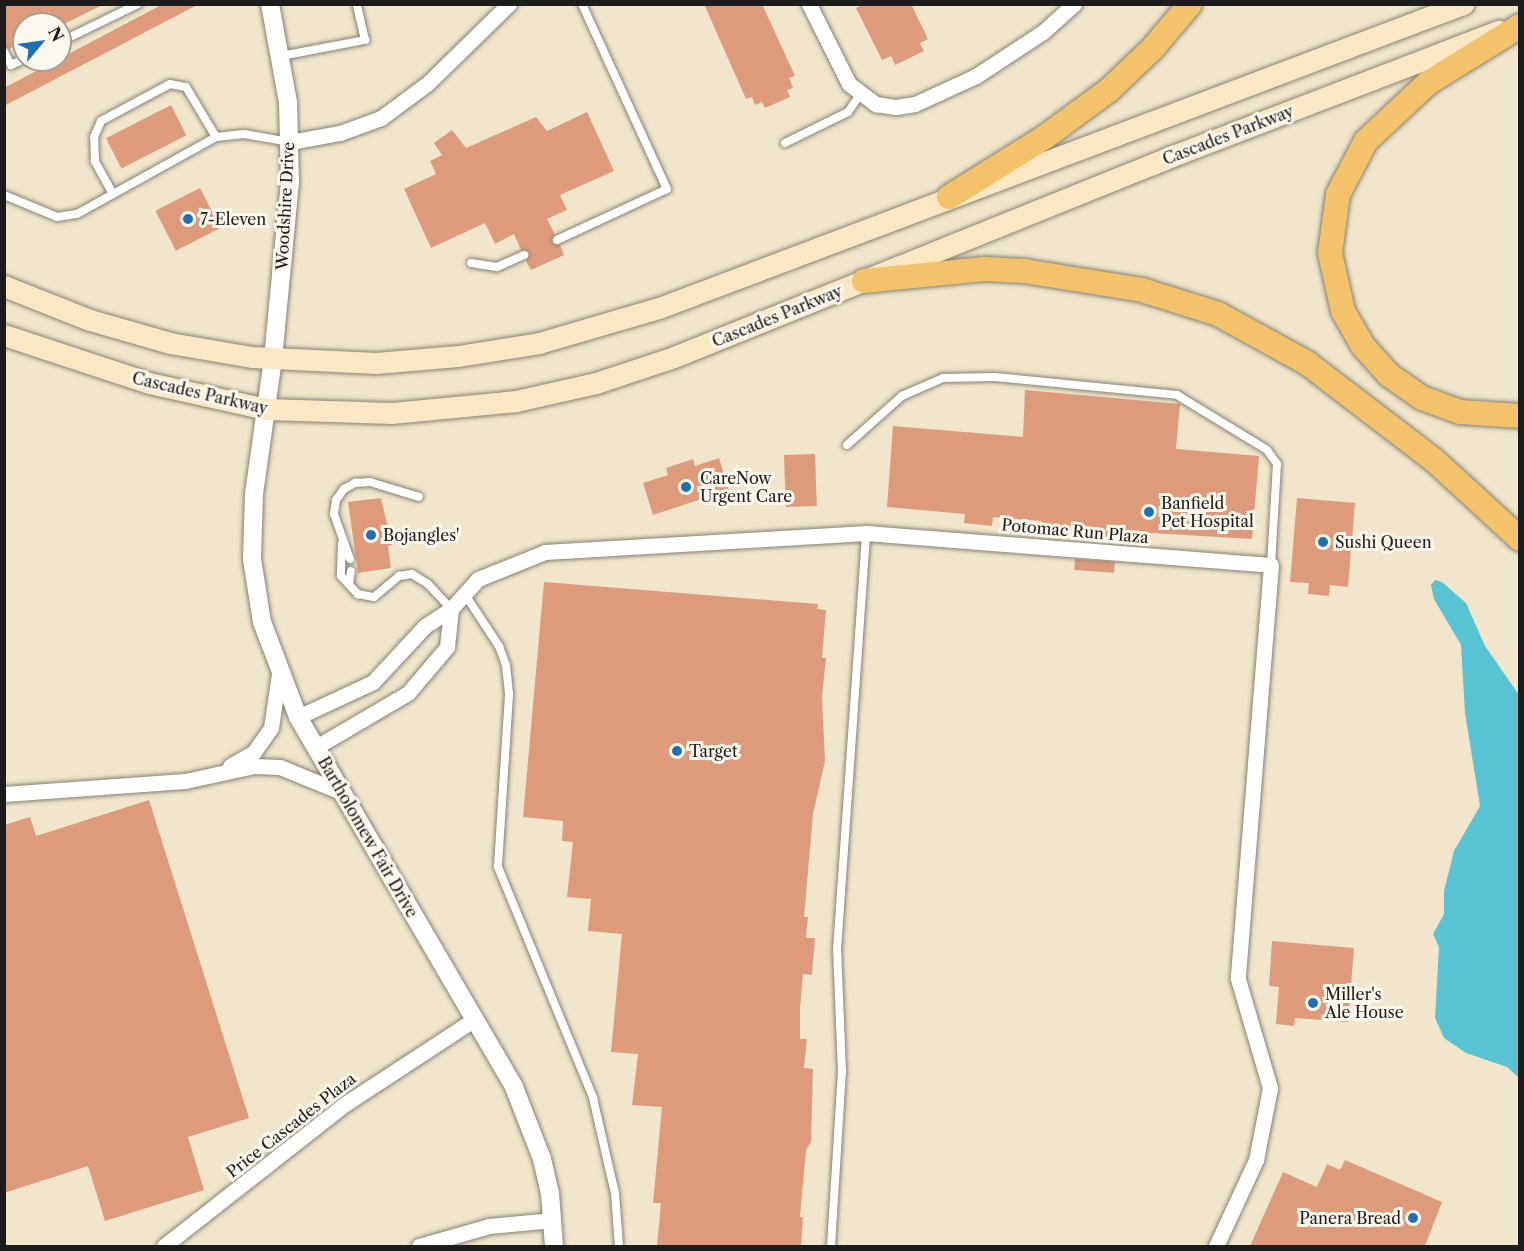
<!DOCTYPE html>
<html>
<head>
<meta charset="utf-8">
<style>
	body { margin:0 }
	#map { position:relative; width:1524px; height:1251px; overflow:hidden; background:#f1e6cb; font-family:"Libre Caslon Text",serif }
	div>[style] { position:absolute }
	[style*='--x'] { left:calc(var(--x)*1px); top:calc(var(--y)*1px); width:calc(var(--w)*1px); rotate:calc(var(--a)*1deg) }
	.water>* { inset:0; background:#58c3d3 }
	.building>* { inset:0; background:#de9b7b; transform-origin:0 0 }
	.roads { filter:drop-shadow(0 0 2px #868174) drop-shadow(0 0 2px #868174) }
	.service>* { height:8px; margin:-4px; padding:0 4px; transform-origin:4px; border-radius:4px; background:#fff }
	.minor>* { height:15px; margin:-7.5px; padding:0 7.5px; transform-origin:7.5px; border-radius:7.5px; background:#fff }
	.tertiary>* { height:18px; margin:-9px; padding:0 9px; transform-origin:9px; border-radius:9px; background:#fff }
	.secondary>* { height:21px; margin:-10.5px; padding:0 10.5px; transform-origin:10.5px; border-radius:10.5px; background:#fae7c3 }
	.trunk>* { height:24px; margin:-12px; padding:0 12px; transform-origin:12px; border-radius:12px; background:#f3c26a }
	.dots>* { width:16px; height:16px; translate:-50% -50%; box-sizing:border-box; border:3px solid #fbf7ec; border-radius:50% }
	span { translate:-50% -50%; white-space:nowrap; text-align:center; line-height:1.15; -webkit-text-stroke:6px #fbf7ec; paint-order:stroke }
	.street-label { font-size:16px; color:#1c1c1c }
	.poi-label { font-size:16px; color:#1c1c1c }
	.left { translate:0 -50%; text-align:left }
	.right { translate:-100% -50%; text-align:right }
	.frame { position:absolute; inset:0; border:6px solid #1c1c1c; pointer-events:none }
	.north { position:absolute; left:12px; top:12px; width:60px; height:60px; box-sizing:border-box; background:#fbf7ec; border:2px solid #a29f99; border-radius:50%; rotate:61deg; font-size:16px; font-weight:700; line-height:24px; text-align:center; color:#1c1c1c }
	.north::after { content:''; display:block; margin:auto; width:21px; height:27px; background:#1f6fb2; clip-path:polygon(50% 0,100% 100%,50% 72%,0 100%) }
</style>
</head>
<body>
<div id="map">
	<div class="water">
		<i style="clip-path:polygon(1435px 580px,1442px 582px,1466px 603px,1485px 646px,1519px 695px,1519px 1078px,1507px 1067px,1466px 1053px,1444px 1038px,1435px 1018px,1439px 947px,1433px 934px,1444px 914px,1444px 891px,1454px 851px,1480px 806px,1465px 713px,1461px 645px,1434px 599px,1431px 585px)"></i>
	</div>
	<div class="building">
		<i style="clip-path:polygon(4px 4px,104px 4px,64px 24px,24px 24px,24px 42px,9px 49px,4px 46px)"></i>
		<i style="clip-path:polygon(163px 4px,199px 4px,4px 106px,4px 88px)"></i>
		<i style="clip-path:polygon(704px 4px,762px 4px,795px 76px,789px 78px,793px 88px,787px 90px,790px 97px,765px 108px,762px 102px,755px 105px,752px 97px,746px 99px)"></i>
		<i style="clip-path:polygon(864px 4px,911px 4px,928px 39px,920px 43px,924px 51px,895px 65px,891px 56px,882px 60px,856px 8px)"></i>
		<i style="left:171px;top:105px;width:34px;height:73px;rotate:63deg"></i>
		<i style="clip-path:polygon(587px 112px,614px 171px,560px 195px,567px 210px,547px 219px,555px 235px,552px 243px,560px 245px,564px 255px,531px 270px,526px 261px,529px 252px,521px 250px,514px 234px,495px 244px,485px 223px,431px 248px,404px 189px,436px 174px,430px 161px,442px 155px,434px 143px,452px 130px,466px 148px,536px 117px,547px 131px)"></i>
		<i style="left:200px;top:188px;width:45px;height:50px;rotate:63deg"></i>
		<i style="clip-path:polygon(1025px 390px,1180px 404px,1176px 449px,1259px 456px,1252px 539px,1118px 531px,1117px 543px,1077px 540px,1078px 528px,1039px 525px,1041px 521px,993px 517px,992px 526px,964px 523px,965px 514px,887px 507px,893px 426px,1023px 437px)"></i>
		<i style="left:815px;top:454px;width:52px;height:31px;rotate:88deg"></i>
		<i style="clip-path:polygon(719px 458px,729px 490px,653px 515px,643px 483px,668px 475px,666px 468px,693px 459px,695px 466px)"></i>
		<i style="clip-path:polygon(381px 498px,392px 545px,388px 546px,391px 568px,358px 573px,348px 502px)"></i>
		<i style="clip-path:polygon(1297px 498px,1355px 503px,1348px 587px,1330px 585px,1329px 596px,1308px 594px,1309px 583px,1290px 582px)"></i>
		<i style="left:1075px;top:559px;width:40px;height:11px;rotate:4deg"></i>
		<i style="clip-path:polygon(544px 582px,818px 604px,817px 609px,826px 610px,822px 658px,826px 658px,822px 697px,825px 761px,813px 814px,804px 917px,808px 917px,806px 938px,815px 938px,812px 975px,803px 974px,800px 1009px,800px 1039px,807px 1039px,804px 1068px,813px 1069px,811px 1142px,806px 1150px,800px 1217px,803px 1217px,801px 1246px,657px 1246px,661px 1203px,653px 1203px,662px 1107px,632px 1105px,638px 1054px,611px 1052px,622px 934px,588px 931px,591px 899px,567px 897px,573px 842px,562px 841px,563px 821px,523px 817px)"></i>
		<i style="clip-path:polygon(149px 800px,249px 1118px,188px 1137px,204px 1190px,105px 1221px,88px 1166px,4px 1193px,4px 825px,30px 817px,36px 836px)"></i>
		<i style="clip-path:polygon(1272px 941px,1354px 948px,1348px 1022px,1295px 1018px,1294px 1026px,1276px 1024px,1279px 987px,1269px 986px)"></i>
		<i style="clip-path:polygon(1345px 1160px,1442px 1202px,1425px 1246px,1250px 1246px,1283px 1172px,1317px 1187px,1327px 1164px,1340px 1170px)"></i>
	</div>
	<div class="roads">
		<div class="service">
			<i style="--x:60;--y:42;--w:87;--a:-26"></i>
			<i style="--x:4;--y:52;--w:15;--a:62"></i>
			<i style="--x:11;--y:65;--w:14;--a:-25"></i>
			<i style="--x:281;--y:56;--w:86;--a:-10.8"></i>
			<i style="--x:365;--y:40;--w:37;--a:-103"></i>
			<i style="--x:785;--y:143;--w:70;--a:-26.2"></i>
			<i style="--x:848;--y:112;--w:21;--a:-55"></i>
			<i style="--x:113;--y:194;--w:38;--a:-119"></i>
			<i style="--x:95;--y:161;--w:24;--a:-92"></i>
			<i style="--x:94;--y:137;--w:17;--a:-66"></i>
			<i style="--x:101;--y:121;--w:78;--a:-28.2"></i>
			<i style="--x:170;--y:84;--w:16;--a:11"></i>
			<i style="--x:186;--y:87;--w:58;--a:59"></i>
			<i style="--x:4;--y:195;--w:57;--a:22.5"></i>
			<i style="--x:57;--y:217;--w:20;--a:-9"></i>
			<i style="--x:77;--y:214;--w:159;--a:-29"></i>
			<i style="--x:216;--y:137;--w:28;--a:-6"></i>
			<i style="--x:244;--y:134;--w:47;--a:9.9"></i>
			<i style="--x:557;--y:240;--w:121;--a:-24.9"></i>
			<i style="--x:667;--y:189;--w:204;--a:-114.7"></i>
			<i style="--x:471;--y:263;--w:26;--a:9"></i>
			<i style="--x:497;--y:267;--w:30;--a:-24"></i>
			<i style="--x:847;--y:445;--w:74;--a:-41.7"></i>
			<i style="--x:902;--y:396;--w:45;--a:-23.7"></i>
			<i style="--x:943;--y:378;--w:52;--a:-1.1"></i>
			<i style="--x:995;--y:377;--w:183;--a:5.6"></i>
			<i style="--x:1177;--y:395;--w:105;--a:31.4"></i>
			<i style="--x:1267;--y:450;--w:17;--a:54"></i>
			<i style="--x:1277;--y:464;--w:101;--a:93.4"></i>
			<i style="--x:342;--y:543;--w:33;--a:92"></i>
			<i style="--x:341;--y:576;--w:25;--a:47"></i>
			<i style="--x:358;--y:594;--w:16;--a:11"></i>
			<i style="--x:374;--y:597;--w:33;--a:-40"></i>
			<i style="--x:399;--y:576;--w:13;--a:-9"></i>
			<i style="--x:412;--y:574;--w:19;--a:32"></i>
			<i style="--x:428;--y:584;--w:34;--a:47"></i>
			<i style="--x:350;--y:559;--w:48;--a:-109.6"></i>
			<i style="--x:334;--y:514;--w:14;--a:-82"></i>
			<i style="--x:336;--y:500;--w:14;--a:-54"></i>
			<i style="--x:344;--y:489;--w:13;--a:-29"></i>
			<i style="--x:355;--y:483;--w:15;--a:-4"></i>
			<i style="--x:370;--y:482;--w:51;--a:17"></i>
			<i style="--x:349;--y:584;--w:13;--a:-81"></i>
			<i style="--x:464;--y:593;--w:64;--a:56.6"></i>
			<i style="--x:499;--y:646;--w:20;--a:70"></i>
			<i style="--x:506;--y:665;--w:30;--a:84"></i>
			<i style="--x:509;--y:695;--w:172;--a:93.7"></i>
			<i style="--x:498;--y:867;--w:250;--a:67.6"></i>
			<i style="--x:593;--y:1098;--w:98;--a:77"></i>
			<i style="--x:615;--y:1193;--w:53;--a:85.7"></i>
			<i style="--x:831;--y:1246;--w:174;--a:-86.4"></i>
			<i style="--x:842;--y:1072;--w:122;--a:-92.3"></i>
			<i style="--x:837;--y:950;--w:418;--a:-86"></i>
		</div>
		<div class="minor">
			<i style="--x:809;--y:4;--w:89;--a:63.4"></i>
			<i style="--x:849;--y:84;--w:34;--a:37"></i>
			<i style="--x:876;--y:104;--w:20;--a:9"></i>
			<i style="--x:896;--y:107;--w:19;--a:-9"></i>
			<i style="--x:915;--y:104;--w:67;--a:-24.7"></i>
			<i style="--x:976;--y:76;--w:80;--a:-33.3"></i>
			<i style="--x:1043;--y:32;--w:42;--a:-42.1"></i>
			<i style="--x:290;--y:142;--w:51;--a:-10.2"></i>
			<i style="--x:340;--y:133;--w:44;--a:-20.1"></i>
			<i style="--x:381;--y:118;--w:57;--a:-36.5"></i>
			<i style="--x:427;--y:84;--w:115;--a:-44.3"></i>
			<i style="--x:298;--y:717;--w:83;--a:-25"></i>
			<i style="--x:373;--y:682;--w:76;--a:-47.1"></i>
			<i style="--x:425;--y:626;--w:31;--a:-33"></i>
			<i style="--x:451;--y:609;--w:40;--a:-48"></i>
			<i style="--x:478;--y:579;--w:72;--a:-21.9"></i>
			<i style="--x:545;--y:552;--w:322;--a:-3.4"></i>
			<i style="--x:866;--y:533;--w:406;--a:4.5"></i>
			<i style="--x:1271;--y:565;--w:415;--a:94.6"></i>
			<i style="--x:1238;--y:979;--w:114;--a:73.6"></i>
			<i style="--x:1270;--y:1088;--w:73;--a:101"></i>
			<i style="--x:1256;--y:1160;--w:95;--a:114.9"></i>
			<i style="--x:316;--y:747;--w:107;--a:-30.4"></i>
			<i style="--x:408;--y:693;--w:60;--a:-49.7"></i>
			<i style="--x:447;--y:647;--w:38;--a:-84"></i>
			<i style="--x:230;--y:766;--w:28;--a:-30"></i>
			<i style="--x:254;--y:752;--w:29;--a:-55"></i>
			<i style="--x:271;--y:728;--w:55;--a:-81.6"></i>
			<i style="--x:4;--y:794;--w:181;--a:-4.1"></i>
			<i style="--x:185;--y:781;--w:71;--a:-12.3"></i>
			<i style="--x:254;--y:766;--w:26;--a:2"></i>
			<i style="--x:280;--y:767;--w:68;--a:22.4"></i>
			<i style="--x:164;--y:1246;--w:230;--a:-38.1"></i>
			<i style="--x:345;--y:1104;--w:155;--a:-33.2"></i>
			<i style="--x:419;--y:1246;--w:73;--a:-15.9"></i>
			<i style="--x:489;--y:1226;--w:64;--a:-5.4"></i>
		</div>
		<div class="tertiary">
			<i style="--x:270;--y:4;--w:100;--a:79.6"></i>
			<i style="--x:288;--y:102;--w:80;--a:88.6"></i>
			<i style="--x:290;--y:182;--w:178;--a:95.5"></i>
			<i style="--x:273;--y:359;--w:136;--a:98"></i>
			<i style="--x:254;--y:494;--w:65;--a:91.8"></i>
			<i style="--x:252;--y:559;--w:64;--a:81"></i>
			<i style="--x:262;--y:622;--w:102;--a:69.2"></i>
			<i style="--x:298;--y:717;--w:428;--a:59.7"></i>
			<i style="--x:514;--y:1087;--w:77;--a:68.7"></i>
			<i style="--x:542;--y:1159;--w:35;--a:77"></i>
			<i style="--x:550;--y:1193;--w:53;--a:85.7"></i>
		</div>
		<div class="secondary">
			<i style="--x:4;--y:286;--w:92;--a:21.6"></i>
			<i style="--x:90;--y:320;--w:83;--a:16"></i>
			<i style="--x:170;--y:343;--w:83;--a:9.7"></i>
			<i style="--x:252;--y:357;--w:124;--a:2.8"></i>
			<i style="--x:376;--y:363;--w:82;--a:-4.9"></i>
			<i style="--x:458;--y:356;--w:82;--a:-9.1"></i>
			<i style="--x:539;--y:343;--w:125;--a:-16.3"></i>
			<i style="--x:659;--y:308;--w:860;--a:-20.71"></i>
			<i style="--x:4;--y:335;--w:153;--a:18.3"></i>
			<i style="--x:149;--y:383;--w:120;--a:12.5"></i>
			<i style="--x:266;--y:409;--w:126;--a:1.8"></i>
			<i style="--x:392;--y:413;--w:125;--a:-5.5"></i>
			<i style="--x:516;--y:401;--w:82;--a:-12.7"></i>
			<i style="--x:596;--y:383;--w:82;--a:-18.4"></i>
			<i style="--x:674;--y:357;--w:535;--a:-21.96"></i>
			<i style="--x:1170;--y:157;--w:352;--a:-21"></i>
		</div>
		<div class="trunk">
			<i style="--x:1520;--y:26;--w:108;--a:148.2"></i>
			<i style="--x:1428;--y:83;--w:85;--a:136.9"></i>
			<i style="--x:1366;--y:141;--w:60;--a:117.8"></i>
			<i style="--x:1338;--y:194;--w:60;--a:97.7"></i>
			<i style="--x:1330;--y:253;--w:59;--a:77.4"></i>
			<i style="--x:1343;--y:311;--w:40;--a:60.3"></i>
			<i style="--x:1363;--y:346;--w:39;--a:48"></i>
			<i style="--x:1389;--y:375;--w:40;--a:34.9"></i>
			<i style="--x:1422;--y:398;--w:40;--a:20.2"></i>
			<i style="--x:1460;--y:412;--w:60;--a:3.8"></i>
			<i style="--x:949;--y:197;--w:113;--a:-32"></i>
			<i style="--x:1045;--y:137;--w:79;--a:-36.3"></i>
			<i style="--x:1109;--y:90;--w:61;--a:-43.7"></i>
			<i style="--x:1153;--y:48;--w:57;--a:-49.9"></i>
			<i style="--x:864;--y:281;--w:121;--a:-5.7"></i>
			<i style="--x:984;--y:269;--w:40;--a:2.9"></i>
			<i style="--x:1024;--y:271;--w:120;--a:9.1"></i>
			<i style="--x:1142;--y:290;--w:80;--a:17.5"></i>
			<i style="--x:1218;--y:314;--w:102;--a:28.8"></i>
			<i style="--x:1307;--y:363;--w:160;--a:37.4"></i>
			<i style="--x:1434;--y:460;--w:117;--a:42.6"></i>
		</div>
	</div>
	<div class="dots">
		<i style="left:188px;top:219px;background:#1f6fb2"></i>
		<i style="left:686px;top:487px;background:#1f6fb2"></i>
		<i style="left:1149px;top:512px;background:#1f6fb2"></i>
		<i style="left:371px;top:535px;background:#1f6fb2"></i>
		<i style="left:1323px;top:542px;background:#1f6fb2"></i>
		<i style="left:677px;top:751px;background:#1f6fb2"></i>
		<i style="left:1313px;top:1003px;background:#1f6fb2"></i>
		<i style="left:1413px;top:1218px;background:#1f6fb2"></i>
	</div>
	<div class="street-label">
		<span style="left:1228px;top:135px;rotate:-21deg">Cascades Parkway</span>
		<span style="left:285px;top:206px;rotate:-87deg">Woodshire Drive</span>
		<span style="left:777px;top:316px;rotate:-22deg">Cascades Parkway</span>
		<span style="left:200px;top:393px;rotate:13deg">Cascades Parkway</span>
		<span style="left:1075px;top:531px;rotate:5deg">Potomac Run Plaza</span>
		<span style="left:368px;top:837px;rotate:60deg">Bartholomew Fair Drive</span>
		<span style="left:291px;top:1125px;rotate:-38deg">Price Cascades Plaza</span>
	</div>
	<div class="poi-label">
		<span class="left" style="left:200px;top:219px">7-Eleven</span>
		<span class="left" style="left:700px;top:487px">CareNow<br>Urgent Care</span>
		<span class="left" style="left:1161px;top:512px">Banfield<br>Pet Hospital</span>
		<span class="left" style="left:383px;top:535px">Bojangles'</span>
		<span class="left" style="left:1335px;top:542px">Sushi Queen</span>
		<span class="left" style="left:689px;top:751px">Target</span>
		<span class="left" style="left:1325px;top:1003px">Miller's<br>Ale House</span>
		<span class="right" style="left:1401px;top:1218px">Panera Bread</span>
	</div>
	<div class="frame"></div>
	<div class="north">N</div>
</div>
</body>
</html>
